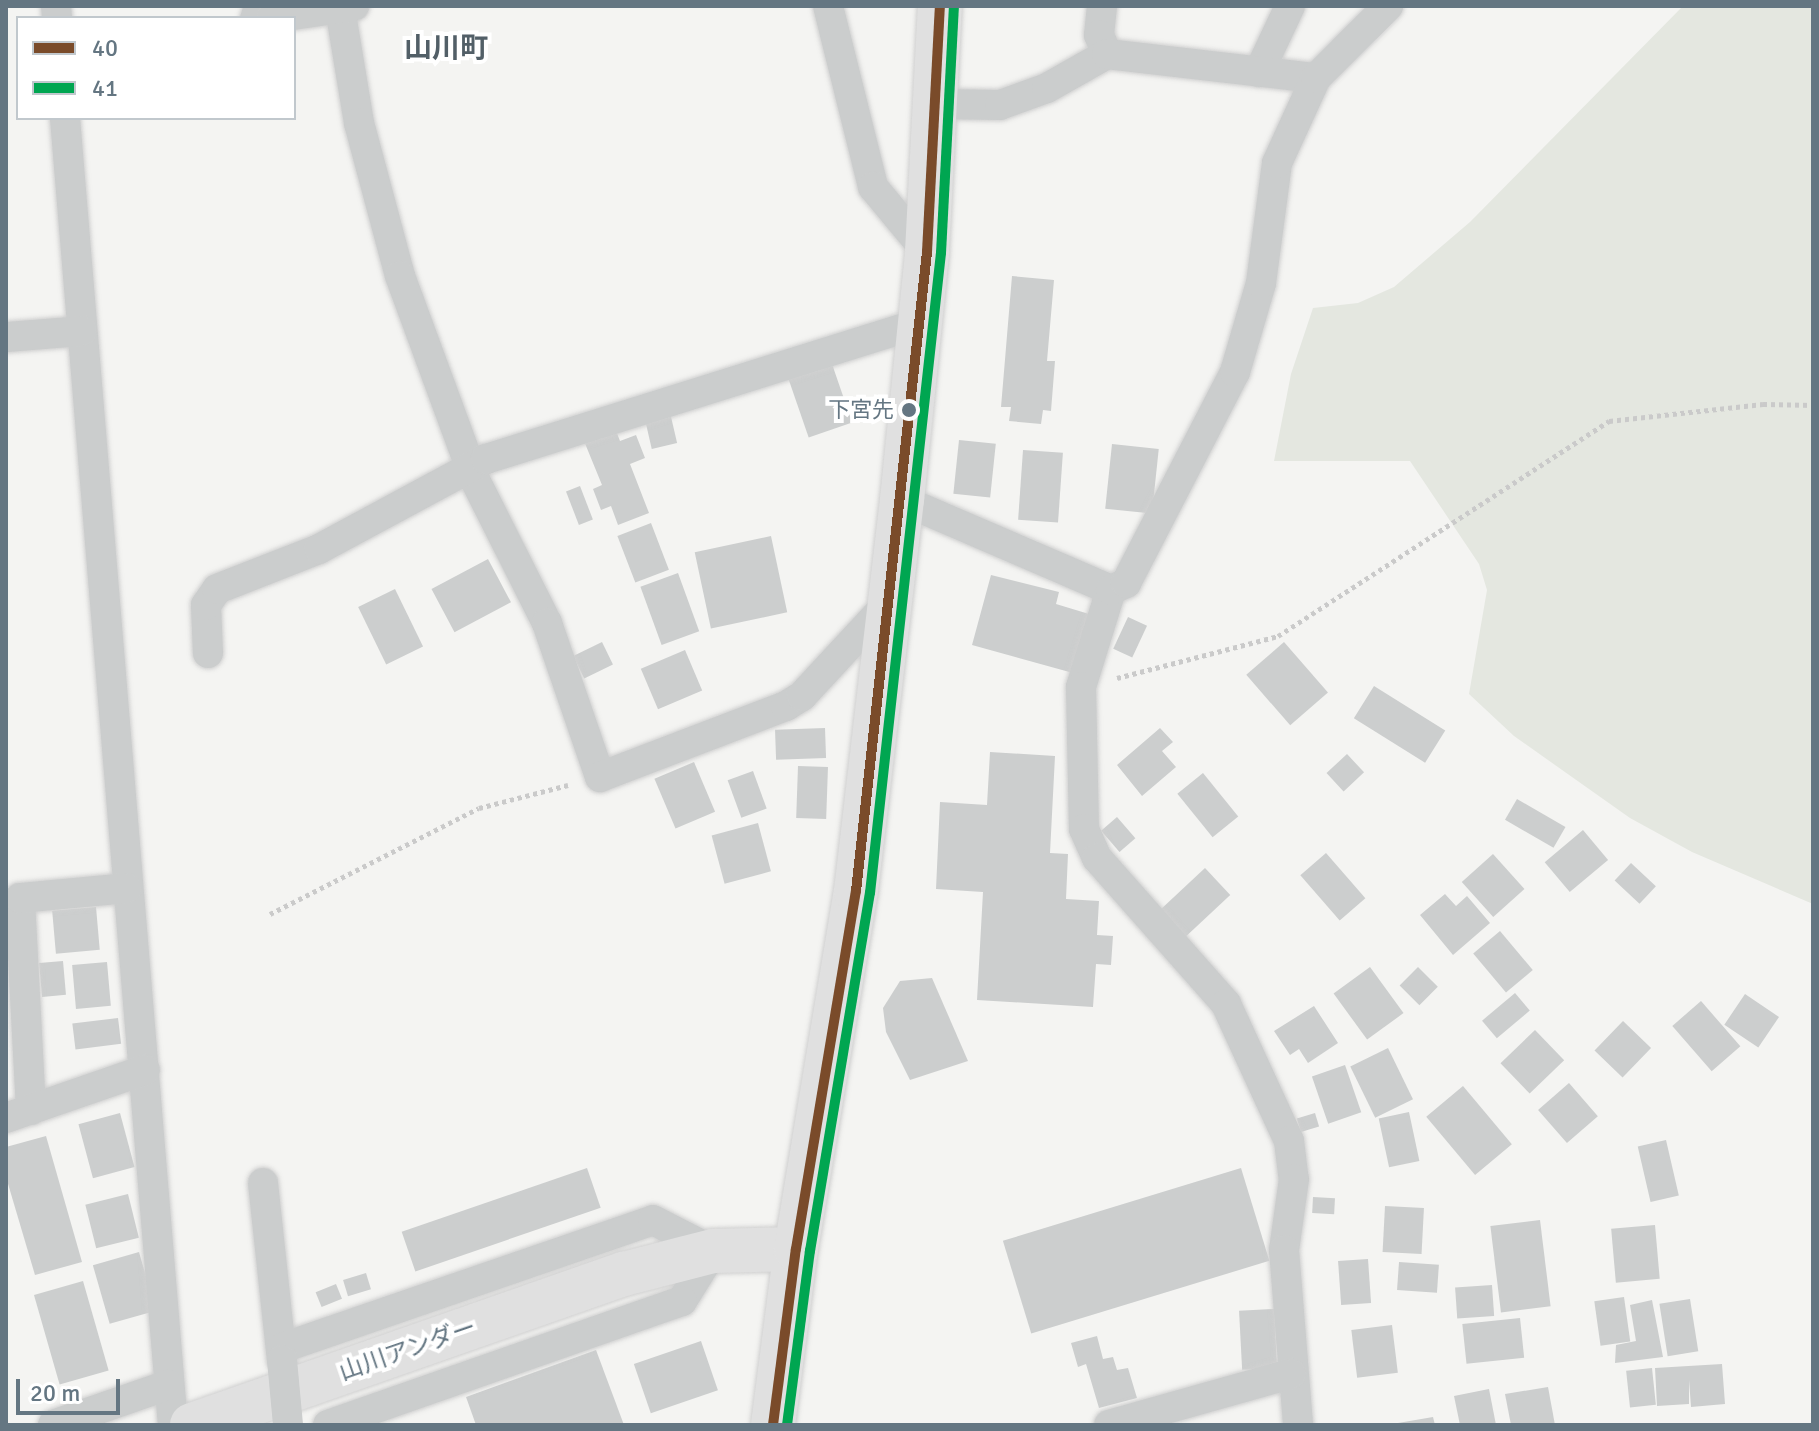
<!DOCTYPE html>
<html>
<head>
<meta charset="utf-8">
<style>
	body { margin:0 }
	#map { position:relative; width:1819px; height:1431px; overflow:hidden; background:#f4f4f2; font-family:Signika,"Noto Sans JP",sans-serif }
	div>[style] { position:absolute }
	[style*='--x'] { left:calc(var(--x)*1px); top:calc(var(--y)*1px); width:calc(var(--w)*1px); rotate:calc(var(--a)*1deg) }
	.green>* { inset:0; background:#e4e7e0 }
	.building>* { inset:0; background:#cccece; transform-origin:0 0 }
	.path>* { height:5px; margin-top:-2.5px; transform-origin:0; background:repeating-linear-gradient(90deg,#cacaca 0 4px,transparent 0 8px) }
	.roads { filter:drop-shadow(0 0 2px #d0d0d0) drop-shadow(0 0 2px #d0d0d0) }
	.service>* { height:16px; margin:-8px; padding:0 8px; transform-origin:8px; border-radius:8px; background:#cbcdcd }
	.minor>* { height:30px; margin:-15px; padding:0 15px; transform-origin:15px; border-radius:15px; background:#cbcdcd }
	.primary>* { height:44px; margin:-22px; padding:0 22px; transform-origin:22px; border-radius:22px; background:#e0e0e0 }
	.minor-bridge>* { height:30px; margin:-15px; padding:0 15px; transform-origin:15px; border-radius:15px; background:#cbcdcd }
	.bus-1>* { height:10px; margin:-5px; padding:0 5px; transform-origin:5px; border-radius:5px; background:#7a4b2a }
	.bus-2>* { height:10px; margin:-5px; padding:0 5px; transform-origin:5px; border-radius:5px; background:#00a651 }
	.dots>* { width:22px; height:22px; translate:-50% -50%; box-sizing:border-box; border:4px solid #fff; border-radius:50% }
	span { translate:-50% -50%; white-space:nowrap; text-align:center; line-height:1.15; -webkit-text-stroke:8px #fff; paint-order:stroke }
	.bus-label { font-size:22px; color:#647682 }
	.right { translate:-100% -50%; text-align:right }
	.street-label { font-size:24px; color:#647682 }
	.quarter-label { font-size:28px; color:#525f67; font-weight:700 }
	.frame { position:absolute; inset:0; border:8px solid #647682; pointer-events:none }
	.legend { position:absolute; left:16px; top:16px; width:280px; height:104px; box-sizing:border-box; background:#fff; border:2px solid #c1c8cd; margin:0; padding:10px 14px; list-style:none; font-size:24px; color:#647682 }
	.legend li { display:flex; align-items:center; gap:16px; height:40px }
	.legend b { width:40px; border:2px solid #c1c8cd }
	.scale { position:absolute; left:16px; top:1379px; width:104px; height:36px; box-sizing:border-box; border:4px solid #647682; border-top:0; padding-left:10px; font-size:24px; line-height:28px; white-space:nowrap; color:#647682; -webkit-text-stroke:6px #fff; paint-order:stroke }
</style>
</head>
<body>
<div id="map">
	<div class="green">
		<i style="clip-path:polygon(1683px 6px,1813px 6px,1813px 904px,1692px 852px,1630px 818px,1514px 736px,1469px 694px,1487px 590px,1479px 564px,1410px 461px,1274px 461px,1291px 374px,1313px 308px,1358px 303px,1394px 287px,1470px 222px)"></i>
	</div>
	<div class="building">
		<i style="clip-path:polygon(1012px 276px,1054px 280px,1047px 361px,1055px 361px,1051px 411px,1043px 410px,1041px 424px,1009px 421px,1011px 407px,1001px 407px)"></i>
		<i style="left:832px;top:364px;width:62px;height:46px;rotate:71deg"></i>
		<i style="left:669px;top:408px;width:36px;height:26px;rotate:77deg"></i>
		<i style="clip-path:polygon(615px 428px,620px 441px,636px 435px,645px 458px,630px 464px,649px 513px,618px 525px,611px 506px,601px 510px,593px 489px,602px 485px,584px 441px)"></i>
		<i style="left:959px;top:440px;width:37px;height:54px;rotate:6deg"></i>
		<i style="left:1112px;top:444px;width:47px;height:65px;rotate:6deg"></i>
		<i style="left:1023px;top:450px;width:40px;height:70px;rotate:4deg"></i>
		<i style="left:580px;top:486px;width:36px;height:15px;rotate:69deg"></i>
		<i style="left:651px;top:523px;width:50px;height:36px;rotate:69deg"></i>
		<i style="left:771px;top:536px;width:78px;height:78px;rotate:78deg"></i>
		<i style="left:488px;top:559px;width:49px;height:64px;rotate:62deg"></i>
		<i style="left:678px;top:573px;width:62px;height:40px;rotate:70deg"></i>
		<i style="clip-path:polygon(991px 575px,1059px 592px,1056px 604px,1089px 614px,1073px 673px,972px 645px)"></i>
		<i style="left:395px;top:589px;width:64px;height:41px;rotate:64deg"></i>
		<i style="left:1128px;top:617px;width:21px;height:35px;rotate:25deg"></i>
		<i style="left:602px;top:642px;width:25px;height:32px;rotate:64deg"></i>
		<i style="left:1284px;top:642px;width:67px;height:50px;rotate:49deg"></i>
		<i style="left:685px;top:650px;width:44px;height:48px;rotate:67deg"></i>
		<i style="left:1374px;top:686px;width:84px;height:38px;rotate:32deg"></i>
		<i style="left:825px;top:728px;width:30px;height:50px;rotate:88deg"></i>
		<i style="clip-path:polygon(1160px 728px,1173px 742px,1162px 751px,1176px 767px,1142px 796px,1117px 765px)"></i>
		<i style="clip-path:polygon(990px 752px,1055px 756px,1050px 853px,1068px 854px,1066px 899px,1099px 901px,1097px 935px,1113px 936px,1111px 965px,1096px 964px,1093px 1007px,977px 1000px,983px 892px,936px 889px,940px 802px,987px 805px)"></i>
		<i style="left:1347px;top:754px;width:25px;height:28px;rotate:47deg"></i>
		<i style="left:694px;top:762px;width:54px;height:43px;rotate:67deg"></i>
		<i style="left:798px;top:766px;width:30px;height:52px;rotate:2deg"></i>
		<i style="left:753px;top:771px;width:40px;height:27px;rotate:70deg"></i>
		<i style="left:1203px;top:773px;width:56px;height:33px;rotate:51deg"></i>
		<i style="left:1517px;top:799px;width:56px;height:24px;rotate:30deg"></i>
		<i style="left:1117px;top:817px;width:28px;height:21px;rotate:49deg"></i>
		<i style="left:758px;top:823px;width:50px;height:48px;rotate:75deg"></i>
		<i style="left:1583px;top:830px;width:39px;height:50px;rotate:50deg"></i>
		<i style="left:1326px;top:853px;width:60px;height:34px;rotate:49deg"></i>
		<i style="left:1493px;top:854px;width:47px;height:42px;rotate:48deg"></i>
		<i style="left:1631px;top:863px;width:34px;height:24px;rotate:43deg"></i>
		<i style="left:1205px;top:868px;width:37px;height:64px;rotate:47deg"></i>
		<i style="clip-path:polygon(1445px 894px,1456px 906px,1467px 896px,1490px 923px,1453px 955px,1420px 915px)"></i>
		<i style="left:96px;top:907px;width:43px;height:44px;rotate:85deg"></i>
		<i style="left:1500px;top:931px;width:51px;height:35px;rotate:50deg"></i>
		<i style="left:63px;top:961px;width:34px;height:24px;rotate:85deg"></i>
		<i style="left:107px;top:962px;width:44px;height:35px;rotate:85deg"></i>
		<i style="left:1370px;top:967px;width:57px;height:45px;rotate:54deg"></i>
		<i style="left:1418px;top:967px;width:28px;height:26px;rotate:45deg"></i>
		<i style="clip-path:polygon(932px 978px,968px 1061px,910px 1080px,886px 1032px,883px 1008px,900px 981px)"></i>
		<i style="left:1515px;top:993px;width:23px;height:43px;rotate:50deg"></i>
		<i style="left:1745px;top:994px;width:41px;height:37px;rotate:34deg"></i>
		<i style="left:1701px;top:1001px;width:60px;height:38px;rotate:49deg"></i>
		<i style="clip-path:polygon(1314px 1006px,1338px 1043px,1308px 1063px,1299px 1049px,1290px 1055px,1274px 1031px)"></i>
		<i style="left:118px;top:1018px;width:26px;height:46px;rotate:83deg"></i>
		<i style="left:1623px;top:1021px;width:39px;height:41px;rotate:44deg"></i>
		<i style="left:1535px;top:1030px;width:42px;height:48px;rotate:46deg"></i>
		<i style="left:1388px;top:1048px;width:57px;height:42px;rotate:64deg"></i>
		<i style="left:1345px;top:1065px;width:50px;height:35px;rotate:71deg"></i>
		<i style="left:1569px;top:1083px;width:44px;height:41px;rotate:49deg"></i>
		<i style="left:1463px;top:1086px;width:76px;height:48px;rotate:50deg"></i>
		<i style="left:1409px;top:1112px;width:50px;height:31px;rotate:78deg"></i>
		<i style="left:120px;top:1113px;width:56px;height:43px;rotate:75deg"></i>
		<i style="left:1315px;top:1113px;width:14px;height:19px;rotate:73deg"></i>
		<i style="clip-path:polygon(46px 1136px,82px 1262px,35px 1275px,6px 1177px,6px 1147px)"></i>
		<i style="left:1666px;top:1140px;width:57px;height:29px;rotate:77deg"></i>
		<i style="left:587px;top:1168px;width:42px;height:196px;rotate:71deg"></i>
		<i style="left:1241px;top:1168px;width:97px;height:249px;rotate:73deg"></i>
		<i style="left:128px;top:1194px;width:45px;height:44px;rotate:76deg"></i>
		<i style="left:1313px;top:1197px;width:22px;height:16px;rotate:3deg"></i>
		<i style="left:1385px;top:1206px;width:39px;height:46px;rotate:3deg"></i>
		<i style="left:1540px;top:1220px;width:87px;height:50px;rotate:83deg"></i>
		<i style="left:1655px;top:1225px;width:54px;height:44px;rotate:85deg"></i>
		<i style="left:139px;top:1252px;width:61px;height:48px;rotate:74deg"></i>
		<i style="left:1368px;top:1259px;width:44px;height:30px;rotate:86deg"></i>
		<i style="left:1399px;top:1262px;width:40px;height:28px;rotate:4deg"></i>
		<i style="left:366px;top:1273px;width:17px;height:24px;rotate:73deg"></i>
		<i style="left:83px;top:1281px;width:93px;height:51px;rotate:74deg"></i>
		<i style="left:336px;top:1284px;width:16px;height:22px;rotate:68deg"></i>
		<i style="left:1492px;top:1285px;width:31px;height:37px;rotate:86deg"></i>
		<i style="left:1624px;top:1297px;width:45px;height:30px;rotate:82deg"></i>
		<i style="left:1690px;top:1299px;width:53px;height:31px;rotate:81deg"></i>
		<i style="clip-path:polygon(1652px 1300px,1663px 1357px,1615px 1363px,1616px 1345px,1636px 1341px,1630px 1305px)"></i>
		<i style="left:1274px;top:1309px;width:59px;height:35px;rotate:87deg"></i>
		<i style="left:1520px;top:1318px;width:40px;height:58px;rotate:84deg"></i>
		<i style="left:1392px;top:1325px;width:48px;height:41px;rotate:83deg"></i>
		<i style="clip-path:polygon(1097px 1336px,1103px 1359px,1113px 1357px,1117px 1370px,1128px 1368px,1137px 1398px,1099px 1408px,1086px 1364px,1078px 1367px,1071px 1343px)"></i>
		<i style="left:701px;top:1341px;width:52px;height:71px;rotate:71deg"></i>
		<i style="clip-path:polygon(596px 1350px,624px 1425px,476px 1425px,466px 1397px)"></i>
		<i style="clip-path:polygon(1722px 1364px,1725px 1404px,1691px 1407px,1689px 1380px,1689px 1404px,1657px 1406px,1655px 1368px)"></i>
		<i style="left:1652px;top:1368px;width:37px;height:26px;rotate:84deg"></i>
		<i style="clip-path:polygon(1548px 1387px,1555px 1425px,1511px 1425px,1505px 1394px)"></i>
		<i style="clip-path:polygon(1489px 1389px,1496px 1425px,1460px 1425px,1454px 1396px)"></i>
		<i style="clip-path:polygon(1433px 1417px,1435px 1425px,1399px 1425px,1398px 1423px)"></i>
	</div>
	<div class="path">
		<i style="--x:1117;--y:678;--w:166;--a:-14.6"></i>
		<i style="--x:1278;--y:636;--w:395;--a:-33"></i>
		<i style="--x:1609;--y:421;--w:155;--a:-6.3"></i>
		<i style="--x:1763;--y:404;--w:50;--a:1.1"></i>
		<i style="--x:270;--y:914;--w:234;--a:-26.9"></i>
		<i style="--x:479;--y:808;--w:92;--a:-14.5"></i>
	</div>
	<div class="roads">
		<div class="service">
			<i style="--x:248;--y:18;--w:13;--a:-72"></i>
		</div>
		<div class="minor">
			<i style="--x:56;--y:6;--w:12;--a:85"></i>
			<i style="--x:828;--y:6;--w:187;--a:76"></i>
			<i style="--x:873;--y:187;--w:85;--a:50.3"></i>
			<i style="--x:1102;--y:6;--w:29;--a:96"></i>
			<i style="--x:1099;--y:35;--w:21;--a:67"></i>
			<i style="--x:340;--y:8;--w:117;--a:80.6"></i>
			<i style="--x:359;--y:123;--w:158;--a:75"></i>
			<i style="--x:400;--y:276;--w:217;--a:69.8"></i>
			<i style="--x:475;--y:480;--w:160;--a:63.3"></i>
			<i style="--x:547;--y:623;--w:163;--a:71"></i>
			<i style="--x:600;--y:777;--w:199;--a:-20.9"></i>
			<i style="--x:786;--y:706;--w:19;--a:-32"></i>
			<i style="--x:802;--y:696;--w:129;--a:-47.2"></i>
			<i style="--x:272;--y:18;--w:83;--a:-8.3"></i>
			<i style="--x:1259;--y:72;--w:73;--a:-64.8"></i>
			<i style="--x:938;--y:104;--w:62;--a:0.9"></i>
			<i style="--x:1000;--y:105;--w:50;--a:-19.9"></i>
			<i style="--x:1047;--y:88;--w:69;--a:-29.5"></i>
			<i style="--x:1107;--y:54;--w:210;--a:6.6"></i>
			<i style="--x:65;--y:118;--w:1311;--a:85.28"></i>
			<i style="--x:6;--y:337;--w:76;--a:-4.5"></i>
			<i style="--x:902;--y:500;--w:228;--a:23.3"></i>
			<i style="--x:1111;--y:590;--w:102;--a:107.2"></i>
			<i style="--x:1081;--y:687;--w:142;--a:88.8"></i>
			<i style="--x:1084;--y:829;--w:32;--a:66"></i>
			<i style="--x:1097;--y:858;--w:195;--a:48.5"></i>
			<i style="--x:1226;--y:1004;--w:151;--a:65.3"></i>
			<i style="--x:1289;--y:1141;--w:38;--a:83"></i>
			<i style="--x:1294;--y:1179;--w:72;--a:98"></i>
			<i style="--x:1284;--y:1250;--w:176;--a:85.4"></i>
			<i style="--x:1111;--y:590;--w:17;--a:-25"></i>
			<i style="--x:1126;--y:583;--w:237;--a:-62.7"></i>
			<i style="--x:1235;--y:372;--w:93;--a:-73.7"></i>
			<i style="--x:1261;--y:283;--w:121;--a:-82.4"></i>
			<i style="--x:1277;--y:163;--w:94;--a:-65.4"></i>
			<i style="--x:1316;--y:78;--w:102;--a:-45"></i>
			<i style="--x:208;--y:653;--w:48;--a:-92.4"></i>
			<i style="--x:206;--y:605;--w:19;--a:-55"></i>
			<i style="--x:217;--y:589;--w:110;--a:-21.4"></i>
			<i style="--x:319;--y:549;--w:190;--a:-28.3"></i>
			<i style="--x:486;--y:459;--w:455;--a:-17.4"></i>
			<i style="--x:31;--y:1110;--w:212;--a:-93"></i>
			<i style="--x:20;--y:898;--w:107;--a:-5.3"></i>
			<i style="--x:6;--y:1118;--w:147;--a:-19.1"></i>
			<i style="--x:263;--y:1183;--w:178;--a:83.9"></i>
			<i style="--x:282;--y:1348;--w:392;--a:-19"></i>
			<i style="--x:653;--y:1220;--w:68;--a:27.3"></i>
			<i style="--x:713;--y:1251;--w:59;--a:121.8"></i>
			<i style="--x:682;--y:1301;--w:375;--a:160.7"></i>
			<i style="--x:53;--y:1425;--w:122;--a:-19.2"></i>
			<i style="--x:1109;--y:1425;--w:189;--a:-15.7"></i>
		</div>
		<div class="primary">
			<i style="--x:192;--y:1425;--w:458;--a:-19.3"></i>
			<i style="--x:624;--y:1274;--w:92;--a:-14.5"></i>
			<i style="--x:713;--y:1251;--w:83;--a:-1.4"></i>
			<i style="--x:773;--y:1425;--w:177;--a:-82.6"></i>
			<i style="--x:796;--y:1249;--w:363;--a:-80.5"></i>
			<i style="--x:856;--y:891;--w:394;--a:-83.3"></i>
			<i style="--x:902;--y:500;--w:249;--a:-84.2"></i>
			<i style="--x:927;--y:252;--w:246;--a:-87"></i>
		</div>
	</div>
	<div class="minor-bridge">
		<i style="--x:282;--y:1360;--w:65;--a:84.7"></i>
	</div>
	<div class="bus-1">
		<i style="--x:773;--y:1425;--w:177;--a:-82.6"></i>
		<i style="--x:796;--y:1249;--w:363;--a:-80.5"></i>
		<i style="--x:856;--y:891;--w:643;--a:-83.66"></i>
		<i style="--x:927;--y:252;--w:246;--a:-87"></i>
	</div>
	<div class="bus-2">
		<i style="--x:787;--y:1425;--w:176;--a:-82.5"></i>
		<i style="--x:810;--y:1251;--w:363;--a:-80.5"></i>
		<i style="--x:870;--y:893;--w:644;--a:-83.67"></i>
		<i style="--x:941;--y:253;--w:246;--a:-87"></i>
	</div>
	<div class="dots">
		<i style="left:909px;top:410px;background:#647682"></i>
	</div>
	<div class="bus-label">
		<span class="right" style="left:894px;top:410px">下宮先</span>
	</div>
	<div class="street-label">
		<span style="left:408px;top:1350px;rotate:-19deg">山川アンダー</span>
	</div>
	<div class="quarter-label">
		<span style="left:446px;top:48px">山川町</span>
	</div>
	<div class="frame"></div>
	<ul class="legend">
	<li><b style="height:10px;background:#7a4b2a"></b>40</li>
	<li><b style="height:10px;background:#00a651"></b>41</li>
	</ul>
	<div class="scale">20 m</div>
</div>
</body>
</html>
